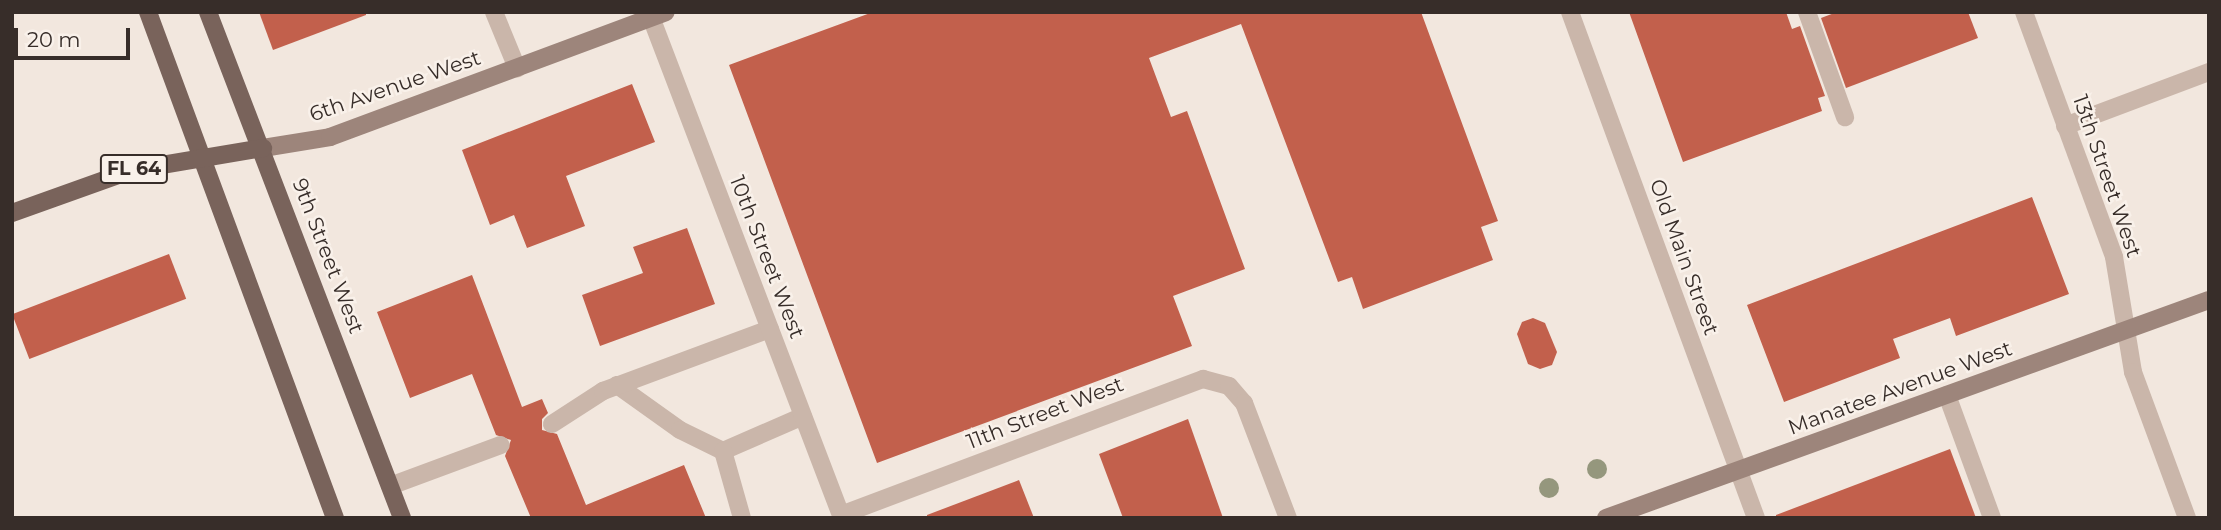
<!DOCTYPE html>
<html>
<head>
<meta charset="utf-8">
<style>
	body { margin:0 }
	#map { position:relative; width:2221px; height:530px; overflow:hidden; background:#f2e7de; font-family:Montserrat,sans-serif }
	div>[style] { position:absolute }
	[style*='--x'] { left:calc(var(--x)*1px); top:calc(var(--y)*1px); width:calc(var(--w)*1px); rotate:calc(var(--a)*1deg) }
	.building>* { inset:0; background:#c2604c; transform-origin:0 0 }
	.service>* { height:18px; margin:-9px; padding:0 9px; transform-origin:9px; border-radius:9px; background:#cab6aa }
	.minor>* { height:18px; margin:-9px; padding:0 9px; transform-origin:9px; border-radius:9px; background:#cab6aa }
	.secondary>* { height:18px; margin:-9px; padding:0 9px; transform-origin:9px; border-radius:9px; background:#9d857b }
	.primary>* { height:18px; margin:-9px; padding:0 9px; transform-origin:9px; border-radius:9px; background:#79635b }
	.trees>* { width:20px; height:20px; margin:-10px; border-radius:50%; background:#95977d }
	span { translate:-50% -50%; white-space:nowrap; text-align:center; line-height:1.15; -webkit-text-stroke:5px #f9f1ea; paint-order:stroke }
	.shield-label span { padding:2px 5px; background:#f9f1ea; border:2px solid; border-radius:5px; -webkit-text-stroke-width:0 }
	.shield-label { font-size:19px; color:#372d29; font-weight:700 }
	.street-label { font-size:21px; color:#372d29 }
	.frame { position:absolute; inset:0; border:14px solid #372d29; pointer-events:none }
	.scale { position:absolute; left:14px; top:28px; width:116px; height:32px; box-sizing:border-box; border:4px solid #372d29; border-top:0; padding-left:9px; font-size:21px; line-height:24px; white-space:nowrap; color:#372d29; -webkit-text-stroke:5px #f9f1ea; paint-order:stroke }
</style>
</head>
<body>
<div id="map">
	<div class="building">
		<i style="clip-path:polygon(259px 12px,366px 12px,366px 15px,273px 50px)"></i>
		<i style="clip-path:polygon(873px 12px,1421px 12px,1498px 221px,1481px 227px,1493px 260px,1363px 309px,1352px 277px,1338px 282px,1241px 24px,1149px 58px,1171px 117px,1187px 111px,1245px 269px,1173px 296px,1192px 346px,877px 463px,729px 65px)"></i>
		<i style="clip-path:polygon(1629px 12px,1786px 12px,1792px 29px,1800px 26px,1825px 96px,1818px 98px,1822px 111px,1683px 162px)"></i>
		<i style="clip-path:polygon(1837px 12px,1968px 12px,1978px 38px,1846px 88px,1821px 18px)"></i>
		<i style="clip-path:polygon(632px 84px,655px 142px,566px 176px,585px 226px,527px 248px,514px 215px,490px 225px,462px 150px)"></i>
		<i style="clip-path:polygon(2032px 197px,2069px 294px,1956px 336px,1950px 318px,1893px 339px,1900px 358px,1784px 402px,1747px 305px)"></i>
		<i style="clip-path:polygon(687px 228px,715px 304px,600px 346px,582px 295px,643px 273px,633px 247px)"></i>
		<i style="left:169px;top:254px;width:48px;height:168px;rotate:69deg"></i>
		<i style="clip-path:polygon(472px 275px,522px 407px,542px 399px,548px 413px,542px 419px,542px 430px,557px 434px,586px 505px,684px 465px,706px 518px,531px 518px,505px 456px,511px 440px,496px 435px,472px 374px,410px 398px,377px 312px)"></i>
		<i style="clip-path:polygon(1533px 318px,1545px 323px,1557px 352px,1552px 365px,1540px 369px,1528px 364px,1517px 334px,1522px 322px)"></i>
		<i style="clip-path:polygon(1188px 419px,1223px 518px,1123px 518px,1099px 454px)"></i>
		<i style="clip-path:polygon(1950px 449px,1976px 518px,1776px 518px,1776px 515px)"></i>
		<i style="clip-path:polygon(1019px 480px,1034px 518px,927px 518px,927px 515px)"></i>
	</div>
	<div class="service">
		<i style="--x:494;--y:12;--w:61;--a:67.7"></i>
		<i style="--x:1807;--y:12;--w:112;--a:70.1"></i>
		<i style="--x:2065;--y:126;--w:154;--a:-20.6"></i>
		<i style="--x:617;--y:385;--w:77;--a:35.5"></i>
		<i style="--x:680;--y:430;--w:48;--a:26"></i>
		<i style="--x:723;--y:451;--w:87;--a:-23.6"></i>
		<i style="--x:1947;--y:395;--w:131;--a:69.9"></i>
		<i style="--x:552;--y:424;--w:61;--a:-32.9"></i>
		<i style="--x:603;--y:391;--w:178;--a:-20.4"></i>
		<i style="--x:723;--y:451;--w:70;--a:74.2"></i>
		<i style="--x:390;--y:486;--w:118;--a:-20.3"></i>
		<i style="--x:841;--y:515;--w:387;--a:-20.6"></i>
		<i style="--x:1203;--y:379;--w:27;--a:15"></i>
		<i style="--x:1229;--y:386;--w:23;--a:49"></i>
		<i style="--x:1244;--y:403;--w:123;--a:69.1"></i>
	</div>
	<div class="minor">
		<i style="--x:649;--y:12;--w:542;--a:69.12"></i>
		<i style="--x:1570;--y:12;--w:539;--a:69.82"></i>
		<i style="--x:2024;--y:12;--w:261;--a:69.8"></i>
		<i style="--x:2114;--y:257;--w:117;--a:80.6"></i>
		<i style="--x:2133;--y:372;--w:156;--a:69.7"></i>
	</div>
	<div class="secondary">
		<i style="--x:263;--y:148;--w:68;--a:-9.3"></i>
		<i style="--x:330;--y:137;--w:358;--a:-20.4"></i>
		<i style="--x:1606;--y:518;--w:641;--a:-19.88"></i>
	</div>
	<div class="primary">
		<i style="--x:148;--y:12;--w:539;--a:69.72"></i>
		<i style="--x:208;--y:12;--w:542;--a:69.02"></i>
		<i style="--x:12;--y:213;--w:127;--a:-19.7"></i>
		<i style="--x:132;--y:170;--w:133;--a:-9.5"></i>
	</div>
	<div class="trees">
		<i style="left:1597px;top:469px"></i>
		<i style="left:1549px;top:488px"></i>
	</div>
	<div class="shield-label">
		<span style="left:134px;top:169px">FL 64</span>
	</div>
	<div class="street-label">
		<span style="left:395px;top:86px;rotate:-19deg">6th Avenue West</span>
		<span style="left:2107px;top:176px;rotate:71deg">13th Street West</span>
		<span style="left:328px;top:256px;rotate:69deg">9th Street West</span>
		<span style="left:767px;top:257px;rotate:69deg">10th Street West</span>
		<span style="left:1684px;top:257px;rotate:70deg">Old Main Street</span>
		<span style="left:1900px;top:388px;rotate:-20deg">Manatee Avenue West</span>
		<span style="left:1045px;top:413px;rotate:-21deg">11th Street West</span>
	</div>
	<div class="frame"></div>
	<div class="scale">20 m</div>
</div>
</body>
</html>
